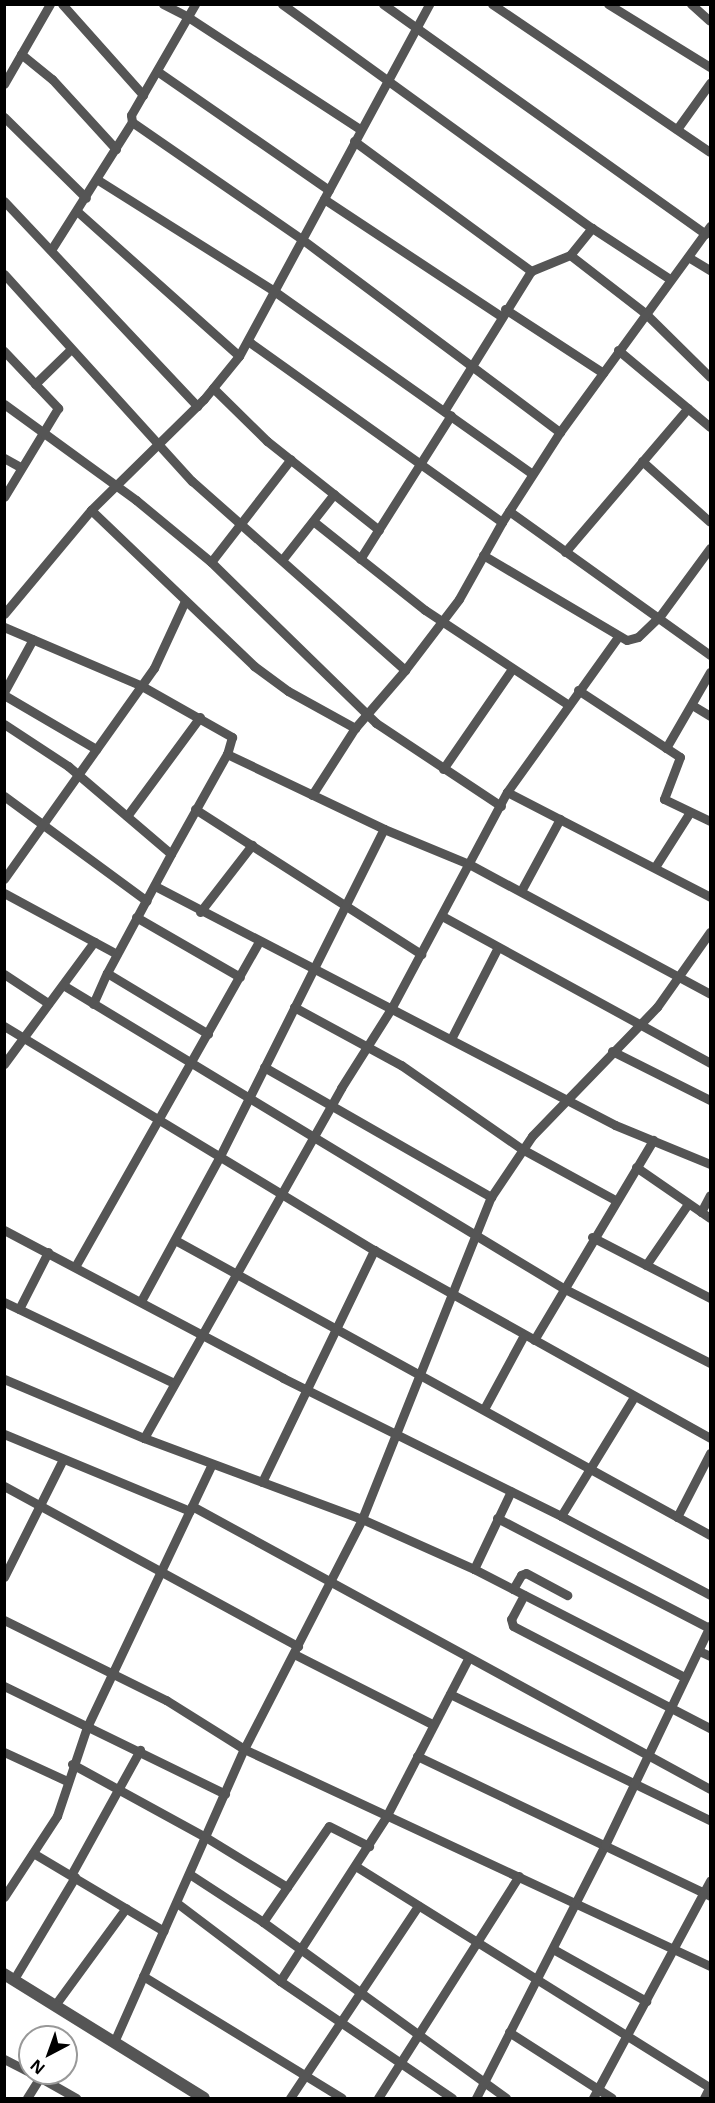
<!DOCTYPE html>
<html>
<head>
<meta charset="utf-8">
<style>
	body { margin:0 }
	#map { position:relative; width:715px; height:2103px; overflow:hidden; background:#fff; font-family:"Open Sans",sans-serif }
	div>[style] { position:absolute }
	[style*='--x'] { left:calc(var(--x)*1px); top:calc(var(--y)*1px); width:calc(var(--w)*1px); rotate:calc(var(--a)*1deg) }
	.minor>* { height:9px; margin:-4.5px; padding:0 4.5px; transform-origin:4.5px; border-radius:4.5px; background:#555 }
	.tertiary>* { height:12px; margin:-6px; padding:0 6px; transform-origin:6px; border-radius:6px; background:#555 }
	span { translate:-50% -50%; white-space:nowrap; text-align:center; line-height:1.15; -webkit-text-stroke:4.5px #fff; paint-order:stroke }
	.frame { position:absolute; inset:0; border:6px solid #000; pointer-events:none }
	.north { position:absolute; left:18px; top:2025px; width:60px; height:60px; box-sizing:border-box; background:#fff; border:2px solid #999; border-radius:50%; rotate:221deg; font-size:16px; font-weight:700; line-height:24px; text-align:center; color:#000 }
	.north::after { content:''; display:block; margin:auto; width:21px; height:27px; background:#000; clip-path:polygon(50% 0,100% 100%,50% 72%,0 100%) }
</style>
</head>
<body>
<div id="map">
	<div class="minor">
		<i style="--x:62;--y:4;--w:122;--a:48.3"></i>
		<i style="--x:163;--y:4;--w:28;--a:27"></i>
		<i style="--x:188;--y:17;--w:205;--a:33.1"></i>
		<i style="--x:282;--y:4;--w:382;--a:35.9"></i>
		<i style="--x:592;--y:228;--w:93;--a:33.2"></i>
		<i style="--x:383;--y:4;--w:396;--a:35.5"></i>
		<i style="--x:492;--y:4;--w:263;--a:34.2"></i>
		<i style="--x:608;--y:4;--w:120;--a:31.7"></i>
		<i style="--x:691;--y:4;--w:25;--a:42"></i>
		<i style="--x:21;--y:54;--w:40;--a:39"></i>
		<i style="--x:52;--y:79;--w:95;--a:47.6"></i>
		<i style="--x:157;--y:71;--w:209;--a:34.7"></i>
		<i style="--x:4;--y:84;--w:92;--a:-60.1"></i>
		<i style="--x:4;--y:117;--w:115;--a:44.6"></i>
		<i style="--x:132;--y:122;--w:208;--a:34.6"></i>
		<i style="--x:303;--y:240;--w:321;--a:36.8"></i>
		<i style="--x:677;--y:129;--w:57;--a:-54.3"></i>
		<i style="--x:354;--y:141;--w:220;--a:36.3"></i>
		<i style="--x:98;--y:180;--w:208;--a:32.2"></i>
		<i style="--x:274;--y:291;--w:316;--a:35.3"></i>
		<i style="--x:324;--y:199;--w:212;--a:33.5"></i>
		<i style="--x:4;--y:201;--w:282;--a:46.7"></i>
		<i style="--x:78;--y:212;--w:216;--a:41.8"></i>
		<i style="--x:51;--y:250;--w:151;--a:-57.7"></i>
		<i style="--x:132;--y:122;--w:7;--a:-98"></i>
		<i style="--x:131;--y:115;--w:128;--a:-60"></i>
		<i style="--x:570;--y:255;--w:95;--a:37.7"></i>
		<i style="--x:645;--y:313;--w:91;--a:44.6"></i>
		<i style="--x:688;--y:257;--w:26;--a:31"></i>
		<i style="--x:4;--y:274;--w:280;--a:47.8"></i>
		<i style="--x:192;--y:481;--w:285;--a:41.6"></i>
		<i style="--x:505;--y:309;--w:117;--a:33.1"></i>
		<i style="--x:248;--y:341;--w:312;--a:35.5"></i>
		<i style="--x:618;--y:350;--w:120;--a:39.9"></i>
		<i style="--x:4;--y:351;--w:79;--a:46.5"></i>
		<i style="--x:58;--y:408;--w:104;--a:121.2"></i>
		<i style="--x:35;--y:384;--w:50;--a:-44.2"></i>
		<i style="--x:213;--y:388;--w:76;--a:44.5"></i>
		<i style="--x:267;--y:441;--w:143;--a:38.5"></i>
		<i style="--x:4;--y:404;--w:163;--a:36"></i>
		<i style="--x:136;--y:500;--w:97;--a:39.6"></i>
		<i style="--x:211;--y:562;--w:231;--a:44.3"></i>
		<i style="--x:376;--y:723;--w:150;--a:33.6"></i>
		<i style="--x:444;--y:411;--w:165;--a:-58.1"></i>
		<i style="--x:531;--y:271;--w:42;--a:-22.3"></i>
		<i style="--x:570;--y:255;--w:35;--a:-51"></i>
		<i style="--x:4;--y:458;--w:18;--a:29"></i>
		<i style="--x:642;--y:461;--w:91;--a:41.9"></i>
		<i style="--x:91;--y:510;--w:226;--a:43.7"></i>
		<i style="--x:254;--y:666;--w:42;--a:36.3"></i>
		<i style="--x:288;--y:691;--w:77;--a:28.9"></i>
		<i style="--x:509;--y:511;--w:247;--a:35.6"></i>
		<i style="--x:313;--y:521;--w:143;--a:38.5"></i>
		<i style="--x:425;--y:610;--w:170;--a:33.5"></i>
		<i style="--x:565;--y:552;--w:189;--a:-49.5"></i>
		<i style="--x:483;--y:555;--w:167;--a:30.6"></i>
		<i style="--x:627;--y:640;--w:11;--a:-15"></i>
		<i style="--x:638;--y:637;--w:30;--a:-44"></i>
		<i style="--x:660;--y:616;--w:84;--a:-53.7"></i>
		<i style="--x:360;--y:559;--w:170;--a:-57.7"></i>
		<i style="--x:282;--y:560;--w:84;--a:-51.8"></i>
		<i style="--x:211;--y:562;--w:130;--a:-52.2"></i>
		<i style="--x:4;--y:614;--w:136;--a:-50.1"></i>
		<i style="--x:91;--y:510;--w:158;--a:-44.5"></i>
		<i style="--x:204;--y:399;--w:55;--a:-50.9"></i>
		<i style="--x:239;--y:356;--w:400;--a:-61.6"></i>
		<i style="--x:4;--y:627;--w:148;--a:23.1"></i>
		<i style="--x:140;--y:685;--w:106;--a:29.5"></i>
		<i style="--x:232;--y:737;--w:18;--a:106"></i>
		<i style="--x:227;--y:754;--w:174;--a:25.5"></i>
		<i style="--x:384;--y:829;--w:92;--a:22.4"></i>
		<i style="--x:469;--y:864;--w:274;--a:28.3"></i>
		<i style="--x:578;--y:690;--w:122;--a:33.3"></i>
		<i style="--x:680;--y:757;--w:45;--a:110.9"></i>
		<i style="--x:664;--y:799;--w:51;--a:25.6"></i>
		<i style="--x:4;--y:692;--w:60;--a:-61.3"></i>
		<i style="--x:4;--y:695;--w:107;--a:30.4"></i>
		<i style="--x:692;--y:705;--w:21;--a:31"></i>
		<i style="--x:4;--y:724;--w:77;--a:33.3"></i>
		<i style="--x:68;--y:766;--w:135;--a:40.5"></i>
		<i style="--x:171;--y:854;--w:115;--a:-60.8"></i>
		<i style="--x:666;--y:748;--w:88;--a:-59.9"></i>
		<i style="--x:443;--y:769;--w:121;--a:-55.4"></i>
		<i style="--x:507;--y:792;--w:229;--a:27.3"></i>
		<i style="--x:312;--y:795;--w:80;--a:-57.3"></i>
		<i style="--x:355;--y:728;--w:77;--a:-49.2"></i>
		<i style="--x:405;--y:670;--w:89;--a:-52.7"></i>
		<i style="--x:459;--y:599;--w:88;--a:-60.8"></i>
		<i style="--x:502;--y:522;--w:107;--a:-57.2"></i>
		<i style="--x:560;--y:432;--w:255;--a:-53.9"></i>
		<i style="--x:4;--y:796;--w:177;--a:36.3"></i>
		<i style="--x:195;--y:809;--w:269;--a:32.7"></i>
		<i style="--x:127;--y:816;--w:123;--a:-53.6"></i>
		<i style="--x:171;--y:854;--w:135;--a:118.3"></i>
		<i style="--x:107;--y:973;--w:118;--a:31.1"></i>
		<i style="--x:655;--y:867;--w:65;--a:-57.5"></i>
		<i style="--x:4;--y:879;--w:259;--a:-54.6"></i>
		<i style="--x:154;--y:668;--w:74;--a:-65.2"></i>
		<i style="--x:155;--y:886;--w:518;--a:27.45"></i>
		<i style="--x:615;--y:1125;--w:103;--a:22.3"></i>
		<i style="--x:521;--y:891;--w:82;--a:-61.6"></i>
		<i style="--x:4;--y:893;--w:128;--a:28.4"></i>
		<i style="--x:200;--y:912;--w:85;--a:-52.2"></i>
		<i style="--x:442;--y:916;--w:306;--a:28.7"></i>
		<i style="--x:136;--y:917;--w:120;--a:30"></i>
		<i style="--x:4;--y:974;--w:53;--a:33.4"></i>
		<i style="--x:63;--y:985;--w:585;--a:31.22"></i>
		<i style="--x:563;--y:1288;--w:165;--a:27"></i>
		<i style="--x:93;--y:1004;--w:34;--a:-66"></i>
		<i style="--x:294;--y:1007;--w:122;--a:28.5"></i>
		<i style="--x:401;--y:1065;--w:147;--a:34.8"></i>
		<i style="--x:522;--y:1149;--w:106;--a:28.7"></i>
		<i style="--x:4;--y:1026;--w:433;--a:31.2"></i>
		<i style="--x:374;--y:1250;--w:385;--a:29.2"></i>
		<i style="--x:451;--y:1039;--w:103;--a:-62.9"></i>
		<i style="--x:612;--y:1051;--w:110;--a:26.6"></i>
		<i style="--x:4;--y:1064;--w:152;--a:-53.6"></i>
		<i style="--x:264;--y:1067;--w:262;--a:29.8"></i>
		<i style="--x:636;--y:1167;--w:90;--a:34.6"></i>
		<i style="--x:701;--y:1212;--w:19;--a:-62"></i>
		<i style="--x:4;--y:1230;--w:316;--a:27.9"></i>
		<i style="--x:283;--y:1378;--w:310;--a:26.4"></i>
		<i style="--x:561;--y:1516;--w:169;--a:27.9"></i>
		<i style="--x:592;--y:1237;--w:133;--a:27.3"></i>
		<i style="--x:175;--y:1240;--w:611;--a:28.87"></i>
		<i style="--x:76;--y:1265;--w:370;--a:-60.5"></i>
		<i style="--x:646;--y:1265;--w:74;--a:-55.5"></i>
		<i style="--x:141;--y:1301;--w:163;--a:-61.4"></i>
		<i style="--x:219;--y:1158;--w:368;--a:-63.4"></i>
		<i style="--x:4;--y:1302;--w:188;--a:25.5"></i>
		<i style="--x:19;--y:1309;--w:64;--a:-63"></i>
		<i style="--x:534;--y:1340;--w:233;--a:-59.2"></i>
		<i style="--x:4;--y:1379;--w:152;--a:22.9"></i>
		<i style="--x:144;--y:1438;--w:233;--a:20.4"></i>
		<i style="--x:362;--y:1519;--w:123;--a:24.1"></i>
		<i style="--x:474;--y:1569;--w:236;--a:27.2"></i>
		<i style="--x:484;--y:1409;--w:84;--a:-61.6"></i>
		<i style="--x:4;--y:1434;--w:201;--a:22.5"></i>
		<i style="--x:144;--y:1438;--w:402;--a:-60.6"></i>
		<i style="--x:341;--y:1088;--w:93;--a:-57.7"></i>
		<i style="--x:391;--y:1009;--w:246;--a:-61.9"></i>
		<i style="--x:507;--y:792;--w:191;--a:-54.4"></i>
		<i style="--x:262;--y:1482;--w:258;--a:-64.2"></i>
		<i style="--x:4;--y:1486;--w:335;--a:28.6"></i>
		<i style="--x:192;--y:1506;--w:590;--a:28.65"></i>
		<i style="--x:561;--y:1516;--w:140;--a:-58.5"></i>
		<i style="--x:677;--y:1517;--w:72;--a:-62.7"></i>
		<i style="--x:497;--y:1518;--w:239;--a:27.4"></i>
		<i style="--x:474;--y:1569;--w:86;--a:-64.6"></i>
		<i style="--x:4;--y:1577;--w:132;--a:-63.4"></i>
		<i style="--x:513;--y:1589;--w:16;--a:-60"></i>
		<i style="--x:521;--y:1575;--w:5;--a:-22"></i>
		<i style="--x:526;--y:1573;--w:47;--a:28.2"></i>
		<i style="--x:524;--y:1595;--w:27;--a:118"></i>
		<i style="--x:511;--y:1619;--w:7;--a:74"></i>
		<i style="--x:513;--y:1626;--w:222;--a:27.4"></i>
		<i style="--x:4;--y:1620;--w:181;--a:26.3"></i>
		<i style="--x:166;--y:1700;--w:92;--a:32.1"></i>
		<i style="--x:244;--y:1749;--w:514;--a:24.97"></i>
		<i style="--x:699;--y:1651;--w:12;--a:24"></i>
		<i style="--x:294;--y:1654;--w:155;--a:26.9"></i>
		<i style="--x:4;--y:1686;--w:246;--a:26"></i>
		<i style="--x:450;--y:1694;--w:289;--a:25.9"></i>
		<i style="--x:4;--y:1752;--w:69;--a:24.7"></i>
		<i style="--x:417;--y:1756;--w:325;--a:25.5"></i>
		<i style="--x:72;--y:1764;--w:154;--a:28.7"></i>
		<i style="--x:207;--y:1838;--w:94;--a:31.5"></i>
		<i style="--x:33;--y:1853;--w:152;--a:30.8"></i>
		<i style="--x:357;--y:1867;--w:416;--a:32"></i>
		<i style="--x:71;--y:1875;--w:143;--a:-61.1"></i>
		<i style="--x:191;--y:1875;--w:86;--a:33.1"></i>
		<i style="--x:263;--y:1922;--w:300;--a:35.9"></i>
		<i style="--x:4;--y:1897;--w:97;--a:-56.8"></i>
		<i style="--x:57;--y:1816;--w:94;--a:-71.4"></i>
		<i style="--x:87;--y:1727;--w:291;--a:-64.6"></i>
		<i style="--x:177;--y:1903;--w:129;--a:37.1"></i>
		<i style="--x:280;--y:1981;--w:208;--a:34.2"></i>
		<i style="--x:263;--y:1922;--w:116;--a:-55.5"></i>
		<i style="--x:329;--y:1826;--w:45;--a:26.6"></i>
		<i style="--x:553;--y:1949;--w:107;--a:29.2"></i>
		<i style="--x:143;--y:1976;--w:233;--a:31.5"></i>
		<i style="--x:14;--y:1979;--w:119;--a:-59.1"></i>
		<i style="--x:280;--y:1981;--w:195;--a:-57.1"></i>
		<i style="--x:386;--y:1817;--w:178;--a:-62.6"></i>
		<i style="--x:55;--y:2005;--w:120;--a:-53.8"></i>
		<i style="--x:509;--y:2032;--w:122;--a:32.7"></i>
		<i style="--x:114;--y:2042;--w:321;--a:-66.1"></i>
		<i style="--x:244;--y:1749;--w:259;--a:-62.8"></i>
		<i style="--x:362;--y:1519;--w:347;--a:-68.2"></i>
		<i style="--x:491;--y:1197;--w:73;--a:-56.1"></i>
		<i style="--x:532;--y:1136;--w:180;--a:-45.9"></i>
		<i style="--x:657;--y:1007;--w:92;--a:-54.8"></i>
		<i style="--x:4;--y:2059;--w:29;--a:27"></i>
		<i style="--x:32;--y:2073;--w:51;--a:29.6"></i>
		<i style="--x:27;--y:2098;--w:25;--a:-58"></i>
		<i style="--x:290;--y:2098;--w:231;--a:-56.3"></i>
		<i style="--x:378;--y:2098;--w:263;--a:-57.6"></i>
		<i style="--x:476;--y:2098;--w:284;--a:-63"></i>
		<i style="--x:605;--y:1845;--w:243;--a:-64.4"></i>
		<i style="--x:593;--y:2098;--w:247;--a:-61.7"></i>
		<i style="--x:704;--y:2098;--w:13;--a:-63"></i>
	</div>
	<div class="tertiary">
		<i style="--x:4;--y:1974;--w:235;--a:31.8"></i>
	</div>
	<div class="frame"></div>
	<div class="north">N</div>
</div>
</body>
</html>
